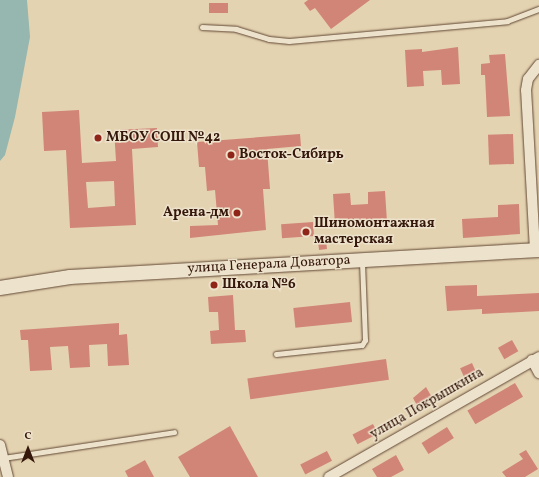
<!DOCTYPE html>
<html>
<head>
<meta charset="utf-8">
<style>
	body { margin:0 }
	#map { position:relative; width:539px; height:477px; overflow:hidden; background:#e4d3b1; font-family:Vollkorn,serif }
	div>[style] { position:absolute }
	[style*='--x'] { left:calc(var(--x)*1px); top:calc(var(--y)*1px); width:calc(var(--w)*1px); rotate:calc(var(--a)*1deg) }
	.water>* { inset:0; background:#95b7af }
	.building>* { inset:0; background:#d18577; transform-origin:0 0 }
	.roads { filter:drop-shadow(0 0 1px #614734) drop-shadow(0 0 1px #614734) }
	.lane>* { height:5px; margin:-2.5px; padding:0 2.5px; transform-origin:2.5px; border-radius:2.5px; background:#ede2cc }
	.street>* { height:10px; margin:-5px; padding:0 5px; transform-origin:5px; border-radius:5px; background:#ede2cc }
	.secondary>* { height:14px; margin:-7px; padding:0 7px; transform-origin:7px; border-radius:7px; background:#ede2cc }
	.dots>* { width:11px; height:11px; translate:-50% -50%; box-sizing:border-box; border:2px solid #ede2cc; border-radius:50% }
	span { translate:-50% -50%; white-space:nowrap; text-align:center; line-height:1.15; -webkit-text-stroke:3px #ede2cc; paint-order:stroke }
	.poi-label { font-size:14px; color:#35180b; font-weight:700 }
	.left { translate:0 -50%; text-align:left }
	.right { translate:-100% -50%; text-align:right }
	.street-label { font-size:14px; color:#35180b }
	.north { position:absolute; left:8px; top:429px; width:40px; height:40px; -webkit-text-stroke:3px #ede2cc; paint-order:stroke; rotate:0deg; font-size:11px; font-weight:700; line-height:16px; text-align:center; color:#35180b }
	.north::after { content:''; display:block; margin:auto; width:14px; height:18px; background:#35180b; clip-path:polygon(50% 0,100% 100%,50% 72%,0 100%) }
</style>
</head>
<body>
<div id="map">
	<div class="water">
		<i style="clip-path:polygon(0 0,27px 0,30px 37px,15px 117px,5px 155px,0 161px)"></i>
	</div>
	<div class="building">
		<i style="clip-path:polygon(308px 0,370px 0,331px 29px,315px 8px,310px 11px,304px 3px)"></i>
		<i style="left:209px;top:3px;width:19px;height:10px"></i>
		<i style="clip-path:polygon(458px 47px,460px 84px,442px 85px,441px 70px,423px 71px,424px 86px,407px 87px,405px 50px,422px 49px,422px 52px)"></i>
		<i style="clip-path:polygon(505px 54px,510px 116px,487px 117px,485px 75px,481px 75px,481px 64px,490px 63px,489px 55px)"></i>
		<i style="clip-path:polygon(evenodd,79px 110px,82px 163px,116px 161px,114px 130px,157px 128px,158px 147px,132px 149px,136px 225px,70px 228px,66px 150px,44px 151px,42px 112px,79px 110px,114px 181px,115px 206px,88px 208px,86px 182px,114px 181px)"></i>
		<i style="clip-path:polygon(300px 134px,301px 146px,267px 149px,270px 189px,263px 189px,266px 230px,190px 238px,190px 226px,218px 225px,215px 190px,207px 191px,205px 167px,199px 167px,197px 142px)"></i>
		<i style="left:513px;top:134px;width:30px;height:25px;rotate:88deg"></i>
		<i style="clip-path:polygon(385px 191px,387px 222px,335px 225px,333px 194px,350px 193px,351px 205px,368px 204px,368px 192px)"></i>
		<i style="clip-path:polygon(519px 204px,520px 234px,463px 238px,462px 219px,498px 217px,498px 205px)"></i>
		<i style="left:313px;top:222px;width:14px;height:32px;rotate:86deg"></i>
		<i style="left:326px;top:241px;width:8px;height:8px;rotate:83deg"></i>
		<i style="clip-path:polygon(477px 285px,477px 296px,539px 293px,539px 311px,482px 314px,482px 309px,447px 311px,445px 286px)"></i>
		<i style="clip-path:polygon(233px 295px,235px 330px,245px 330px,246px 342px,211px 344px,210px 331px,219px 330px,218px 312px,209px 312px,208px 297px)"></i>
		<i style="left:350px;top:302px;width:20px;height:57px;rotate:84deg"></i>
		<i style="clip-path:polygon(119px 323px,119px 335px,127px 334px,129px 365px,108px 366px,107px 344px,89px 345px,90px 367px,70px 368px,68px 346px,50px 347px,52px 370px,30px 371px,28px 340px,21px 340px,20px 330px)"></i>
		<i style="left:512px;top:340px;width:13px;height:16px;rotate:61deg"></i>
		<i style="left:386px;top:359px;width:21px;height:140px;rotate:82deg"></i>
		<i style="left:472px;top:363px;width:12px;height:13px;rotate:66deg"></i>
		<i style="left:515px;top:383px;width:16px;height:55px;rotate:60deg"></i>
		<i style="clip-path:polygon(426px 387px,434px 401px,419px 409px,413px 398px)"></i>
		<i style="left:373px;top:424px;width:11px;height:23px;rotate:63deg"></i>
		<i style="clip-path:polygon(230px 426px,258px 477px,190px 477px,178px 457px)"></i>
		<i style="left:447px;top:427px;width:13px;height:30px;rotate:58deg"></i>
		<i style="clip-path:polygon(526px 450px,538px 469px,525px 477px,506px 477px,502px 472px,523px 459px,519px 454px)"></i>
		<i style="left:327px;top:451px;width:11px;height:30px;rotate:63deg"></i>
		<i style="clip-path:polygon(396px 455px,404px 470px,391px 477px,377px 477px,372px 469px)"></i>
		<i style="clip-path:polygon(145px 460px,154px 477px,128px 477px,125px 471px)"></i>
	</div>
	<div class="roads">
		<div class="lane">
			<i style="--x:202;--y:27;--w:34;--a:3"></i>
			<i style="--x:236;--y:29;--w:34;--a:17"></i>
			<i style="--x:269;--y:39;--w:20;--a:6"></i>
			<i style="--x:289;--y:41;--w:219;--a:-5.2"></i>
			<i style="--x:507;--y:21;--w:34;--a:-21"></i>
			<i style="--x:276;--y:354;--w:86;--a:-6"></i>
			<i style="--x:362;--y:345;--w:6;--a:-59"></i>
			<i style="--x:365;--y:340;--w:78;--a:-92.2"></i>
			<i style="--x:3;--y:458;--w:173;--a:-8.6"></i>
		</div>
		<div class="street">
			<i style="--x:535;--y:250;--w:160;--a:-93.2"></i>
			<i style="--x:526;--y:90;--w:11;--a:-80"></i>
			<i style="--x:528;--y:79;--w:18;--a:-52"></i>
			<i style="--x:532;--y:360;--w:15;--a:62"></i>
			<i style="--x:0;--y:445;--w:33;--a:76"></i>
			<i style="--x:329;--y:477;--w:242;--a:-29.7"></i>
		</div>
		<div class="secondary">
			<i style="--x:0;--y:288;--w:71;--a:-8.9"></i>
			<i style="--x:70;--y:277;--w:470;--a:-3.3"></i>
		</div>
	</div>
	<div class="dots">
		<i style="left:98px;top:138px;background:#8f2418"></i>
		<i style="left:231px;top:155px;background:#8f2418"></i>
		<i style="left:237px;top:213px;background:#8f2418"></i>
		<i style="left:306px;top:232px;background:#8f2418"></i>
		<i style="left:214px;top:285px;background:#8f2418"></i>
	</div>
	<div class="poi-label">
		<span class="left" style="left:106px;top:138px">МБОУ СОШ №42</span>
		<span class="left" style="left:239px;top:155px">Восток-Сибирь</span>
		<span class="right" style="left:229px;top:213px">Арена-дм</span>
		<span class="left" style="left:314px;top:232px">Шиномонтажная<br>мастерская</span>
		<span class="left" style="left:222px;top:285px">Школа №6</span>
	</div>
	<div class="street-label">
		<span style="left:269px;top:265px;rotate:-3deg">улица Генерала Доватора</span>
		<span style="left:427px;top:404px;rotate:-30deg">улица Покрышкина</span>
	</div>
	<div class="north">С</div>
</div>
</body>
</html>
